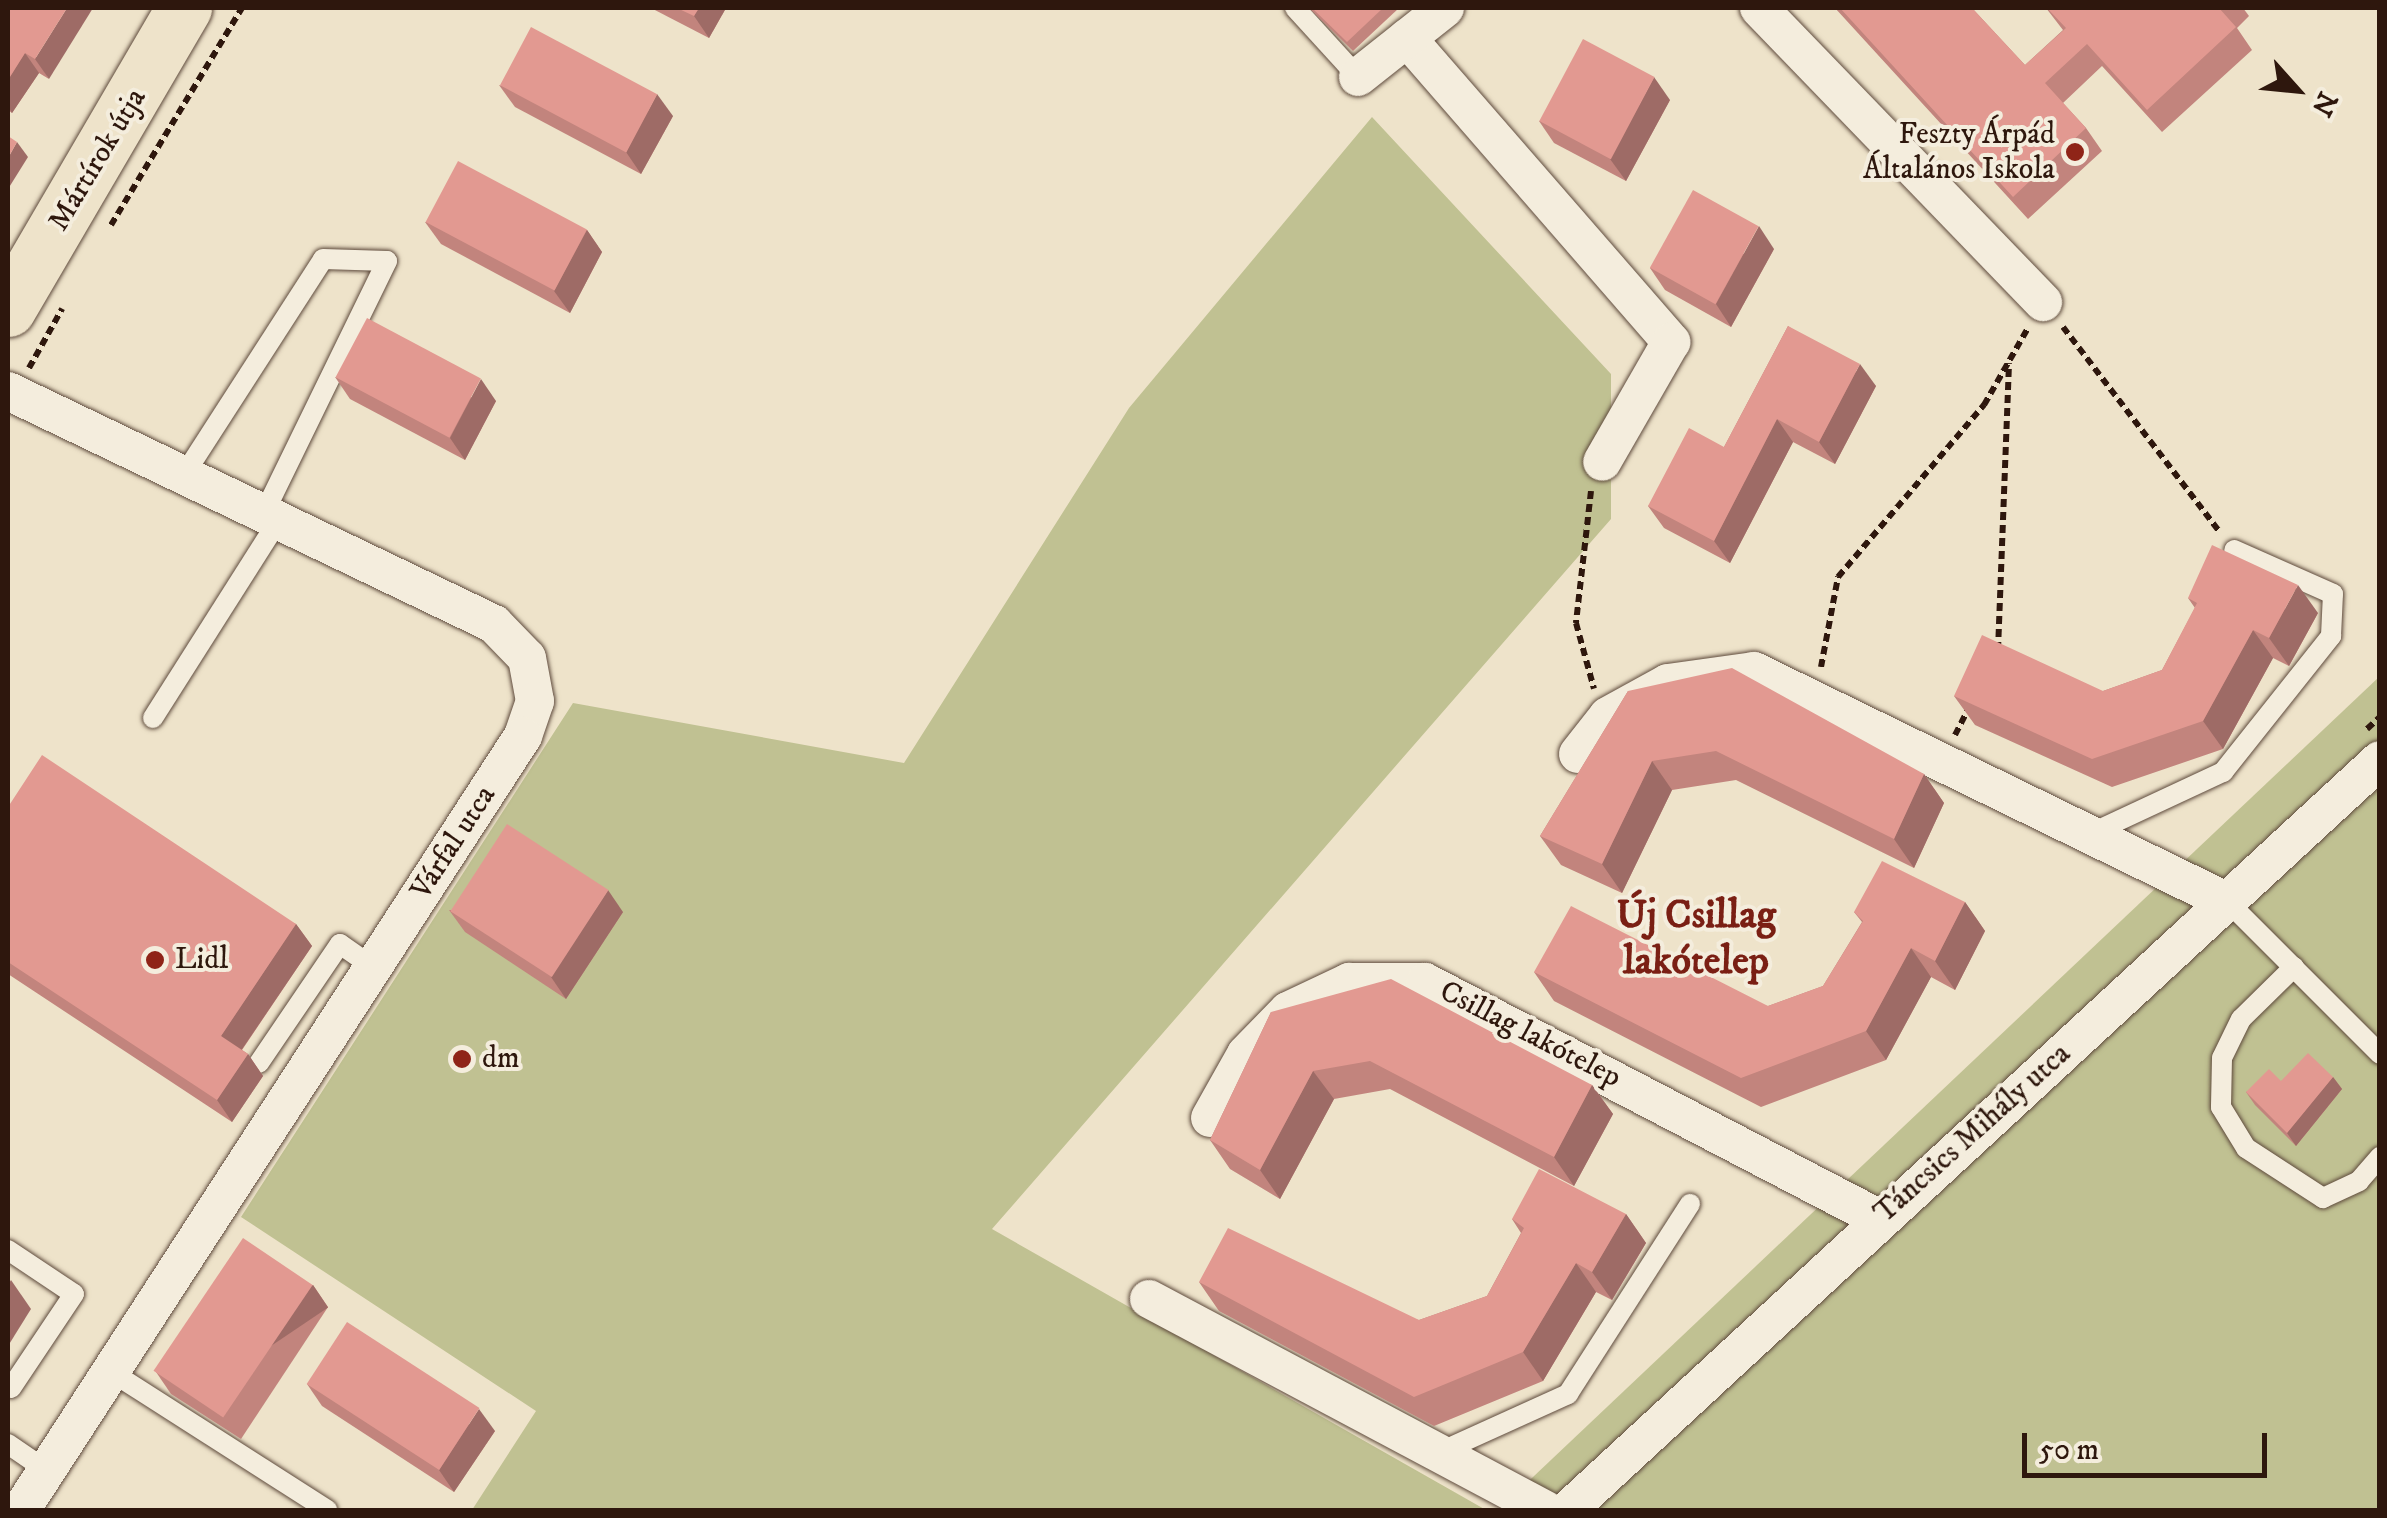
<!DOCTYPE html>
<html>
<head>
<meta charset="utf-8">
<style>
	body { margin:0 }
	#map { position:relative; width:2387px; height:1518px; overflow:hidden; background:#eee3ca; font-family:"IM FELL DW Pica",serif }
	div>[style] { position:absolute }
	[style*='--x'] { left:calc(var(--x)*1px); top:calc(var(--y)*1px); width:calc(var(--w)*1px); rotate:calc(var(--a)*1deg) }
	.green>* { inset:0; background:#c0c192 }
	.path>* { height:6px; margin-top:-3px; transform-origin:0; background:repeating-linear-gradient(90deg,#2e170d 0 8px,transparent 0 13px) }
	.roads { filter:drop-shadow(0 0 2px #5e4a3c) drop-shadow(0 0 2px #5e4a3c) }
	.lane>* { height:20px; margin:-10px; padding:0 10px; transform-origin:10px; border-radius:10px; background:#f4eddd }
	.street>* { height:38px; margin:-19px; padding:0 19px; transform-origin:19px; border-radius:19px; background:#f4eddd }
	.primary>* { height:55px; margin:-27.5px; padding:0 27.5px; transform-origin:27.5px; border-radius:27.5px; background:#eee3ca }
	.wall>* { inset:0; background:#c2847d }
	.shaded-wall>* { inset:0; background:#9e6b66; transform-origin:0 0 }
	.building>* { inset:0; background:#e29991; transform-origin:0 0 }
	.dots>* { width:28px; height:28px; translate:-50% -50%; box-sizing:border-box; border:5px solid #f4eddd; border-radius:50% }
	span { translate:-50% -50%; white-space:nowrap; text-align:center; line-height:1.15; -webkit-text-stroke:8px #f4eddd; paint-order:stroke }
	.poi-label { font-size:30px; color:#2e170d }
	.right { translate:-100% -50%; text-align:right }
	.left { translate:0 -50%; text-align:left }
	.street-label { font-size:30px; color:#2e170d }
	.district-label { font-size:40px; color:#7a1f14; font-weight:700 }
	.frame { position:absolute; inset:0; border:10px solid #2e170d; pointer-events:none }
	.north { position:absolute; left:2247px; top:40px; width:100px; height:100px; -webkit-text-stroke:8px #f4eddd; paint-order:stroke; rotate:117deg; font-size:28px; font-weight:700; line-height:40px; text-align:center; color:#2e170d }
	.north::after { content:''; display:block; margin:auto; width:35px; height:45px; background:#2e170d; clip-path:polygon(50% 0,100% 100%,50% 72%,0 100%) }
	.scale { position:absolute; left:2022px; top:1433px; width:245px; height:45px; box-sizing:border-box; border:5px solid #2e170d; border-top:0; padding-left:12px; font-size:30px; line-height:35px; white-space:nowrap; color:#2e170d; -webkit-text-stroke:8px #f4eddd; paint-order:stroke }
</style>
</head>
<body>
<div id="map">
	<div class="green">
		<i style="clip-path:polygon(1372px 117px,1611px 374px,1611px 519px,992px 1229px,1486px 1510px,472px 1510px,536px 1411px,241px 1217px,573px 703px,904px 763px,1129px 408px)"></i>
		<i style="clip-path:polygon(2379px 677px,2379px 1510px,1498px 1510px)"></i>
	</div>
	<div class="path">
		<i style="--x:111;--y:225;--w:253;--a:-58.9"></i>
		<i style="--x:2063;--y:327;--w:258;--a:52.6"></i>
		<i style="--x:29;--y:368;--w:68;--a:-60.8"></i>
		<i style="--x:1591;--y:491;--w:133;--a:96.5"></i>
		<i style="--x:1576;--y:623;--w:68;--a:74.7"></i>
		<i style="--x:1998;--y:650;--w:287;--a:-87.8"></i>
		<i style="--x:1821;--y:667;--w:92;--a:-79.3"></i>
		<i style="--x:1838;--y:577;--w:226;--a:-49.7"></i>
		<i style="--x:1984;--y:405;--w:89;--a:-60.3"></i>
		<i style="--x:2367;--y:729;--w:18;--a:-43"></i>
		<i style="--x:1955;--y:735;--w:33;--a:-63"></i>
	</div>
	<div class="roads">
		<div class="lane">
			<i style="--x:1295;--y:8;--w:93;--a:47.6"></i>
			<i style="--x:182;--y:478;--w:260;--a:-57.2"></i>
			<i style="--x:323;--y:259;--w:64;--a:1.8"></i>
			<i style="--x:387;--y:261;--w:285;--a:116"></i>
			<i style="--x:153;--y:718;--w:230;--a:-57.6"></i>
			<i style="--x:2092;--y:833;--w:145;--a:-25"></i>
			<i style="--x:2223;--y:772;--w:174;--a:-51.5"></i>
			<i style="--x:2331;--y:636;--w:42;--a:-87.3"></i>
			<i style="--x:2333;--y:594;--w:108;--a:-156"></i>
			<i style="--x:2228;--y:902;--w:215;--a:45"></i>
			<i style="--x:2294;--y:967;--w:74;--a:135.5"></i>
			<i style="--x:2241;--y:1019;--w:43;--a:116"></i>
			<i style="--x:2222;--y:1058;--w:49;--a:91.2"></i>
			<i style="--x:2221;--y:1107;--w:48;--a:58.6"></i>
			<i style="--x:2246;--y:1148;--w:92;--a:33"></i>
			<i style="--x:2323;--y:1198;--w:40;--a:-25"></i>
			<i style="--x:2359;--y:1181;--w:32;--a:-49"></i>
			<i style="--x:259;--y:1063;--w:144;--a:-55.8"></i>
			<i style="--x:340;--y:944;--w:40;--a:34.9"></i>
			<i style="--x:8;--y:1250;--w:79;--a:33.7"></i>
			<i style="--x:74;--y:1294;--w:113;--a:123.8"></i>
			<i style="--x:110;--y:1371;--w:258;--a:32.6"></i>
			<i style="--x:8;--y:1444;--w:46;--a:34.4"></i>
			<i style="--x:1438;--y:1453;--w:143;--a:-24.4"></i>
			<i style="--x:1568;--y:1394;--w:226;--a:-57.3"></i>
		</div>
		<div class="street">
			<i style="--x:1759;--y:8;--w:409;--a:46"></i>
			<i style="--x:1407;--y:38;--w:403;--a:49"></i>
			<i style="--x:1671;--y:342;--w:138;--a:119.9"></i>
			<i style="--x:1358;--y:77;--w:111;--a:-38.4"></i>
			<i style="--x:8;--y:391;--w:539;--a:25.61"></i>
			<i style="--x:494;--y:624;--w:47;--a:45.9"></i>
			<i style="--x:527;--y:658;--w:44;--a:79.5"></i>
			<i style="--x:535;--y:701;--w:37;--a:109"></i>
			<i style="--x:523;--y:736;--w:923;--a:122.97"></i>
			<i style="--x:1578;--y:754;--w:48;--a:-51.7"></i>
			<i style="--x:1608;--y:716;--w:68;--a:-28.8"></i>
			<i style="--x:1668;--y:683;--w:87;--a:-7.9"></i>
			<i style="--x:1754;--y:671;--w:527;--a:25.98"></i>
			<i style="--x:1210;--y:1118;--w:73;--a:-60.6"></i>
			<i style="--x:1246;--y:1054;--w:60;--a:-45.7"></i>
			<i style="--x:1288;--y:1011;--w:68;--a:-25.4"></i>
			<i style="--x:1349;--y:982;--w:76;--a:0"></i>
			<i style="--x:1425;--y:982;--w:513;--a:27.51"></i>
			<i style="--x:1149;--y:1299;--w:449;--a:28"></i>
			<i style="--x:1568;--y:1510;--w:1105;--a:-42.73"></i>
		</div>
		<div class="primary">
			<i style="--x:8;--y:309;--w:349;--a:-59.7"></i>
		</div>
	</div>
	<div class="wall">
		<i style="clip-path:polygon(8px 8px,49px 79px,39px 73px,12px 113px,8px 110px)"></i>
		<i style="clip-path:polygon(651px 8px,726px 8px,709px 38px)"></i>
		<i style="clip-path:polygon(1309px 8px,1399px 8px,1353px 51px)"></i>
		<i style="clip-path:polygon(1835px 8px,1972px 8px,2025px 65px,2063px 30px,2046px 8px,2243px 8px,2249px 16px,2237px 28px,2252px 50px,2162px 132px,2102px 66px,2063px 103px,2086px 128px,2102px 151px,2028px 219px)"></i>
		<i style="clip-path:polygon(499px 85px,673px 116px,641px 174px,515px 107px)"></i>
		<i style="clip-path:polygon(1670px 100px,1626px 181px,1554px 143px,1539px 121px)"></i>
		<i style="clip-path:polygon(425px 222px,587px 230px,602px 252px,570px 313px,441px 244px)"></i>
		<i style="clip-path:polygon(1774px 249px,1731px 327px,1665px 290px,1650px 268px)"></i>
		<i style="clip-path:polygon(1788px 326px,1876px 386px,1835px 464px,1793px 442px,1730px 563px,1664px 528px,1648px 506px,1724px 447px)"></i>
		<i style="clip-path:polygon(335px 377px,496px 401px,465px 460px,350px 399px)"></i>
		<i style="clip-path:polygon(2188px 598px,2318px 613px,2289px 666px,2273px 658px,2223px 749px,2112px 787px,1975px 725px,1954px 696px,2103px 691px,2162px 670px,2195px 608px)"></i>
		<i style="clip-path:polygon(1628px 691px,1924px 774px,1944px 803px,1914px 868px,1736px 780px,1672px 790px,1622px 893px,1561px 865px,1540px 836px)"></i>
		<i style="clip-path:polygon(8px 807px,296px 924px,312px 946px,242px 1050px,248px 1054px,263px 1076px,232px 1122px,8px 974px)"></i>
		<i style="clip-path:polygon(1965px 902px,1985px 931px,1955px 990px,1931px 977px,1886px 1060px,1761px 1107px,1554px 1001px,1534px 972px,1768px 1006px,1823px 986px,1862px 922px,1854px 912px)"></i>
		<i style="clip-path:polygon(449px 910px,623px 912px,566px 999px,465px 932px)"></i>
		<i style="clip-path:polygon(1271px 1012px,1592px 1085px,1613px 1114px,1574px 1186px,1390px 1089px,1334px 1099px,1280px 1199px,1230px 1169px,1210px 1140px)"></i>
		<i style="clip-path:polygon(2333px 1077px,2342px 1089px,2296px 1146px,2255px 1105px,2246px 1092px,2281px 1081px)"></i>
		<i style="clip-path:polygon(1626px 1214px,1646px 1243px,1612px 1300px,1596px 1292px,1543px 1381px,1434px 1426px,1219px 1311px,1199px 1282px,1419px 1320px,1487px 1296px,1521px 1233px,1512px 1219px)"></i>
		<i style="clip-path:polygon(313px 1285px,328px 1307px,241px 1439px,171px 1394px,156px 1372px)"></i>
		<i style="clip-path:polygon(307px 1384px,495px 1431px,454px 1492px,322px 1406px)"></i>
	</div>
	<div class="shaded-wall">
		<i style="clip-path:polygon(67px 8px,93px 8px,49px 79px,35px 59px)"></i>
		<i style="clip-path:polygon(699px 8px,726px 8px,709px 38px,694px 16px)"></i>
		<i style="clip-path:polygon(25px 53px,39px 73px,12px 113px,8px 106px,8px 80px)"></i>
		<i style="clip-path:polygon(1654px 77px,1670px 100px,1626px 181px,1610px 159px)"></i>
		<i style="clip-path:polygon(657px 94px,673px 116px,641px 174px,626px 152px)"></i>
		<i style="clip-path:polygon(17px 142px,28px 157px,8px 189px,8px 158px)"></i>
		<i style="clip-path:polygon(1759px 226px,1774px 249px,1731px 327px,1716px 304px)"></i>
		<i style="clip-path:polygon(587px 230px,602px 252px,570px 313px,554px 291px)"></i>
		<i style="clip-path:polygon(1860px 364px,1876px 386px,1835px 464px,1819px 442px)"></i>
		<i style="clip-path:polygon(481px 379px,496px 401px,465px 460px,450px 438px)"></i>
		<i style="clip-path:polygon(1777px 419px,1793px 442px,1730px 563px,1714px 541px)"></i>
		<i style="clip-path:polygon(2298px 585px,2318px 613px,2289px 666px,2269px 638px)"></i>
		<i style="clip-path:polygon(2253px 630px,2273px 658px,2223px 749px,2203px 721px)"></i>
		<i style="clip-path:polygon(1652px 761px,1672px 790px,1622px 893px,1602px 864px)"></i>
		<i style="clip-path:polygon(1924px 774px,1944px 803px,1914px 868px,1894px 839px)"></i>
		<i style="clip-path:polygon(608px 890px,623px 912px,566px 999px,551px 977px)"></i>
		<i style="clip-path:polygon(1965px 902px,1985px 931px,1955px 990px,1935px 961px)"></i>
		<i style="clip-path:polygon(296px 924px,312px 946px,236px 1058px,221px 1036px)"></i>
		<i style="clip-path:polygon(1911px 948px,1931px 977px,1886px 1060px,1866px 1031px)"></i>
		<i style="clip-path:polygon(248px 1054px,263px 1076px,232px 1122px,217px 1100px)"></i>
		<i style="clip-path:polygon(1313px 1071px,1334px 1099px,1280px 1199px,1260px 1170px)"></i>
		<i style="clip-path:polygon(2333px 1077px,2342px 1089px,2296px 1146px,2287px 1133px)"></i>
		<i style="clip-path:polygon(1592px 1085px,1613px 1114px,1574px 1186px,1554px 1157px)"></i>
		<i style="clip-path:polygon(1626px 1214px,1646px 1243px,1612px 1300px,1592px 1272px)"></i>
		<i style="clip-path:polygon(1576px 1263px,1596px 1292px,1543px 1381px,1523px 1352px)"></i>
		<i style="clip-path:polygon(11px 1280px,31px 1309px,8px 1346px,8px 1285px)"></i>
		<i style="left:313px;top:1285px;width:27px;height:158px;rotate:56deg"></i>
		<i style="clip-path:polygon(479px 1409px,495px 1431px,454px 1492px,439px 1470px)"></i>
	</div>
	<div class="building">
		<i style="clip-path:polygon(8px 8px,67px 8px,35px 59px,25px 53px,8px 80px)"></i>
		<i style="clip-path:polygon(677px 8px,699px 8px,694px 16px)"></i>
		<i style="clip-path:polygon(1312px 8px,1383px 8px,1347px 42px)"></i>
		<i style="clip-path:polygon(1840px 8px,1972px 8px,2025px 65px,2066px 28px,2047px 8px,2219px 8px,2236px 27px,2147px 110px,2087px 44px,2045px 83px,2086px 128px,2013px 197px)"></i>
		<i style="left:531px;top:27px;width:143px;height:66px;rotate:28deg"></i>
		<i style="left:1583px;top:39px;width:81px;height:93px;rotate:28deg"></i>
		<i style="clip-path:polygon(8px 136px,17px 142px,8px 158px)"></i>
		<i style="left:458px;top:161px;width:146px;height:69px;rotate:28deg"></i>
		<i style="left:1693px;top:190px;width:75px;height:89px;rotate:29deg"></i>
		<i style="left:367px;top:318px;width:129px;height:67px;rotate:28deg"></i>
		<i style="clip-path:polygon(1788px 326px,1860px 364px,1819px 442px,1777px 419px,1714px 541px,1648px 506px,1689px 428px,1724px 447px)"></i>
		<i style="clip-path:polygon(2212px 545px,2298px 585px,2269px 638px,2253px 630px,2203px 721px,2092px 759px,1954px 696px,1982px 635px,2103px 691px,2162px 670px,2197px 603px,2188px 598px)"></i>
		<i style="clip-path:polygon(1732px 668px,1924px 774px,1894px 839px,1716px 751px,1652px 761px,1602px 864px,1540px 836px,1628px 691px)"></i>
		<i style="clip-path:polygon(42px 755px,296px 924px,221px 1036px,248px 1054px,217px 1100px,8px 962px,8px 807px)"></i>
		<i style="left:507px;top:824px;width:121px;height:104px;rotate:33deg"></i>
		<i style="clip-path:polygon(1882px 861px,1965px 902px,1935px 961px,1911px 948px,1866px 1031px,1741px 1078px,1534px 972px,1571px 906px,1768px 1006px,1823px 986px,1863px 921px,1854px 912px)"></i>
		<i style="clip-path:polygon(1391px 979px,1592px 1085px,1554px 1157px,1370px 1061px,1313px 1071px,1260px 1170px,1210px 1140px,1271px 1012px)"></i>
		<i style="clip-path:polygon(2308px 1053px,2333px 1077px,2287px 1133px,2246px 1092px,2269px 1069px,2281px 1081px)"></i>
		<i style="clip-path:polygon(1539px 1169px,1626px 1214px,1592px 1272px,1576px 1263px,1523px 1352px,1414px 1397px,1199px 1282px,1228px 1228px,1419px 1320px,1487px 1296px,1524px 1228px,1512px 1219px)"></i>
		<i style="left:243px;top:1238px;width:84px;height:160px;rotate:34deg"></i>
		<i style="left:347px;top:1322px;width:158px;height:74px;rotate:33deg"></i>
	</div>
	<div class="dots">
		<i style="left:2075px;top:152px;background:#8f2418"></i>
		<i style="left:155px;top:960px;background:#8f2418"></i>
		<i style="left:462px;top:1059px;background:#8f2418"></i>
	</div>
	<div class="poi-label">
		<span class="right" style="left:2055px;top:152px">Feszty Árpád<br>Általános Iskola</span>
		<span class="left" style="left:175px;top:960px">Lidl</span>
		<span class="left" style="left:482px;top:1059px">dm</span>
	</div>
	<div class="street-label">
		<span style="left:98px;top:160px;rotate:-59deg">Mártírok útja</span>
		<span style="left:454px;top:843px;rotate:-57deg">Várfal utca</span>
		<span style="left:1530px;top:1035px;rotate:27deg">Csillag lakótelep</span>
		<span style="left:1973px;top:1134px;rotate:-42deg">Táncsics Mihály utca</span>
	</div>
	<div class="district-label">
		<span style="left:1696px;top:939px">Új Csillag<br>lakótelep</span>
	</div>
	<div class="frame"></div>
	<div class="north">N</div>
	<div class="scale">50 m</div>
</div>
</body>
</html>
